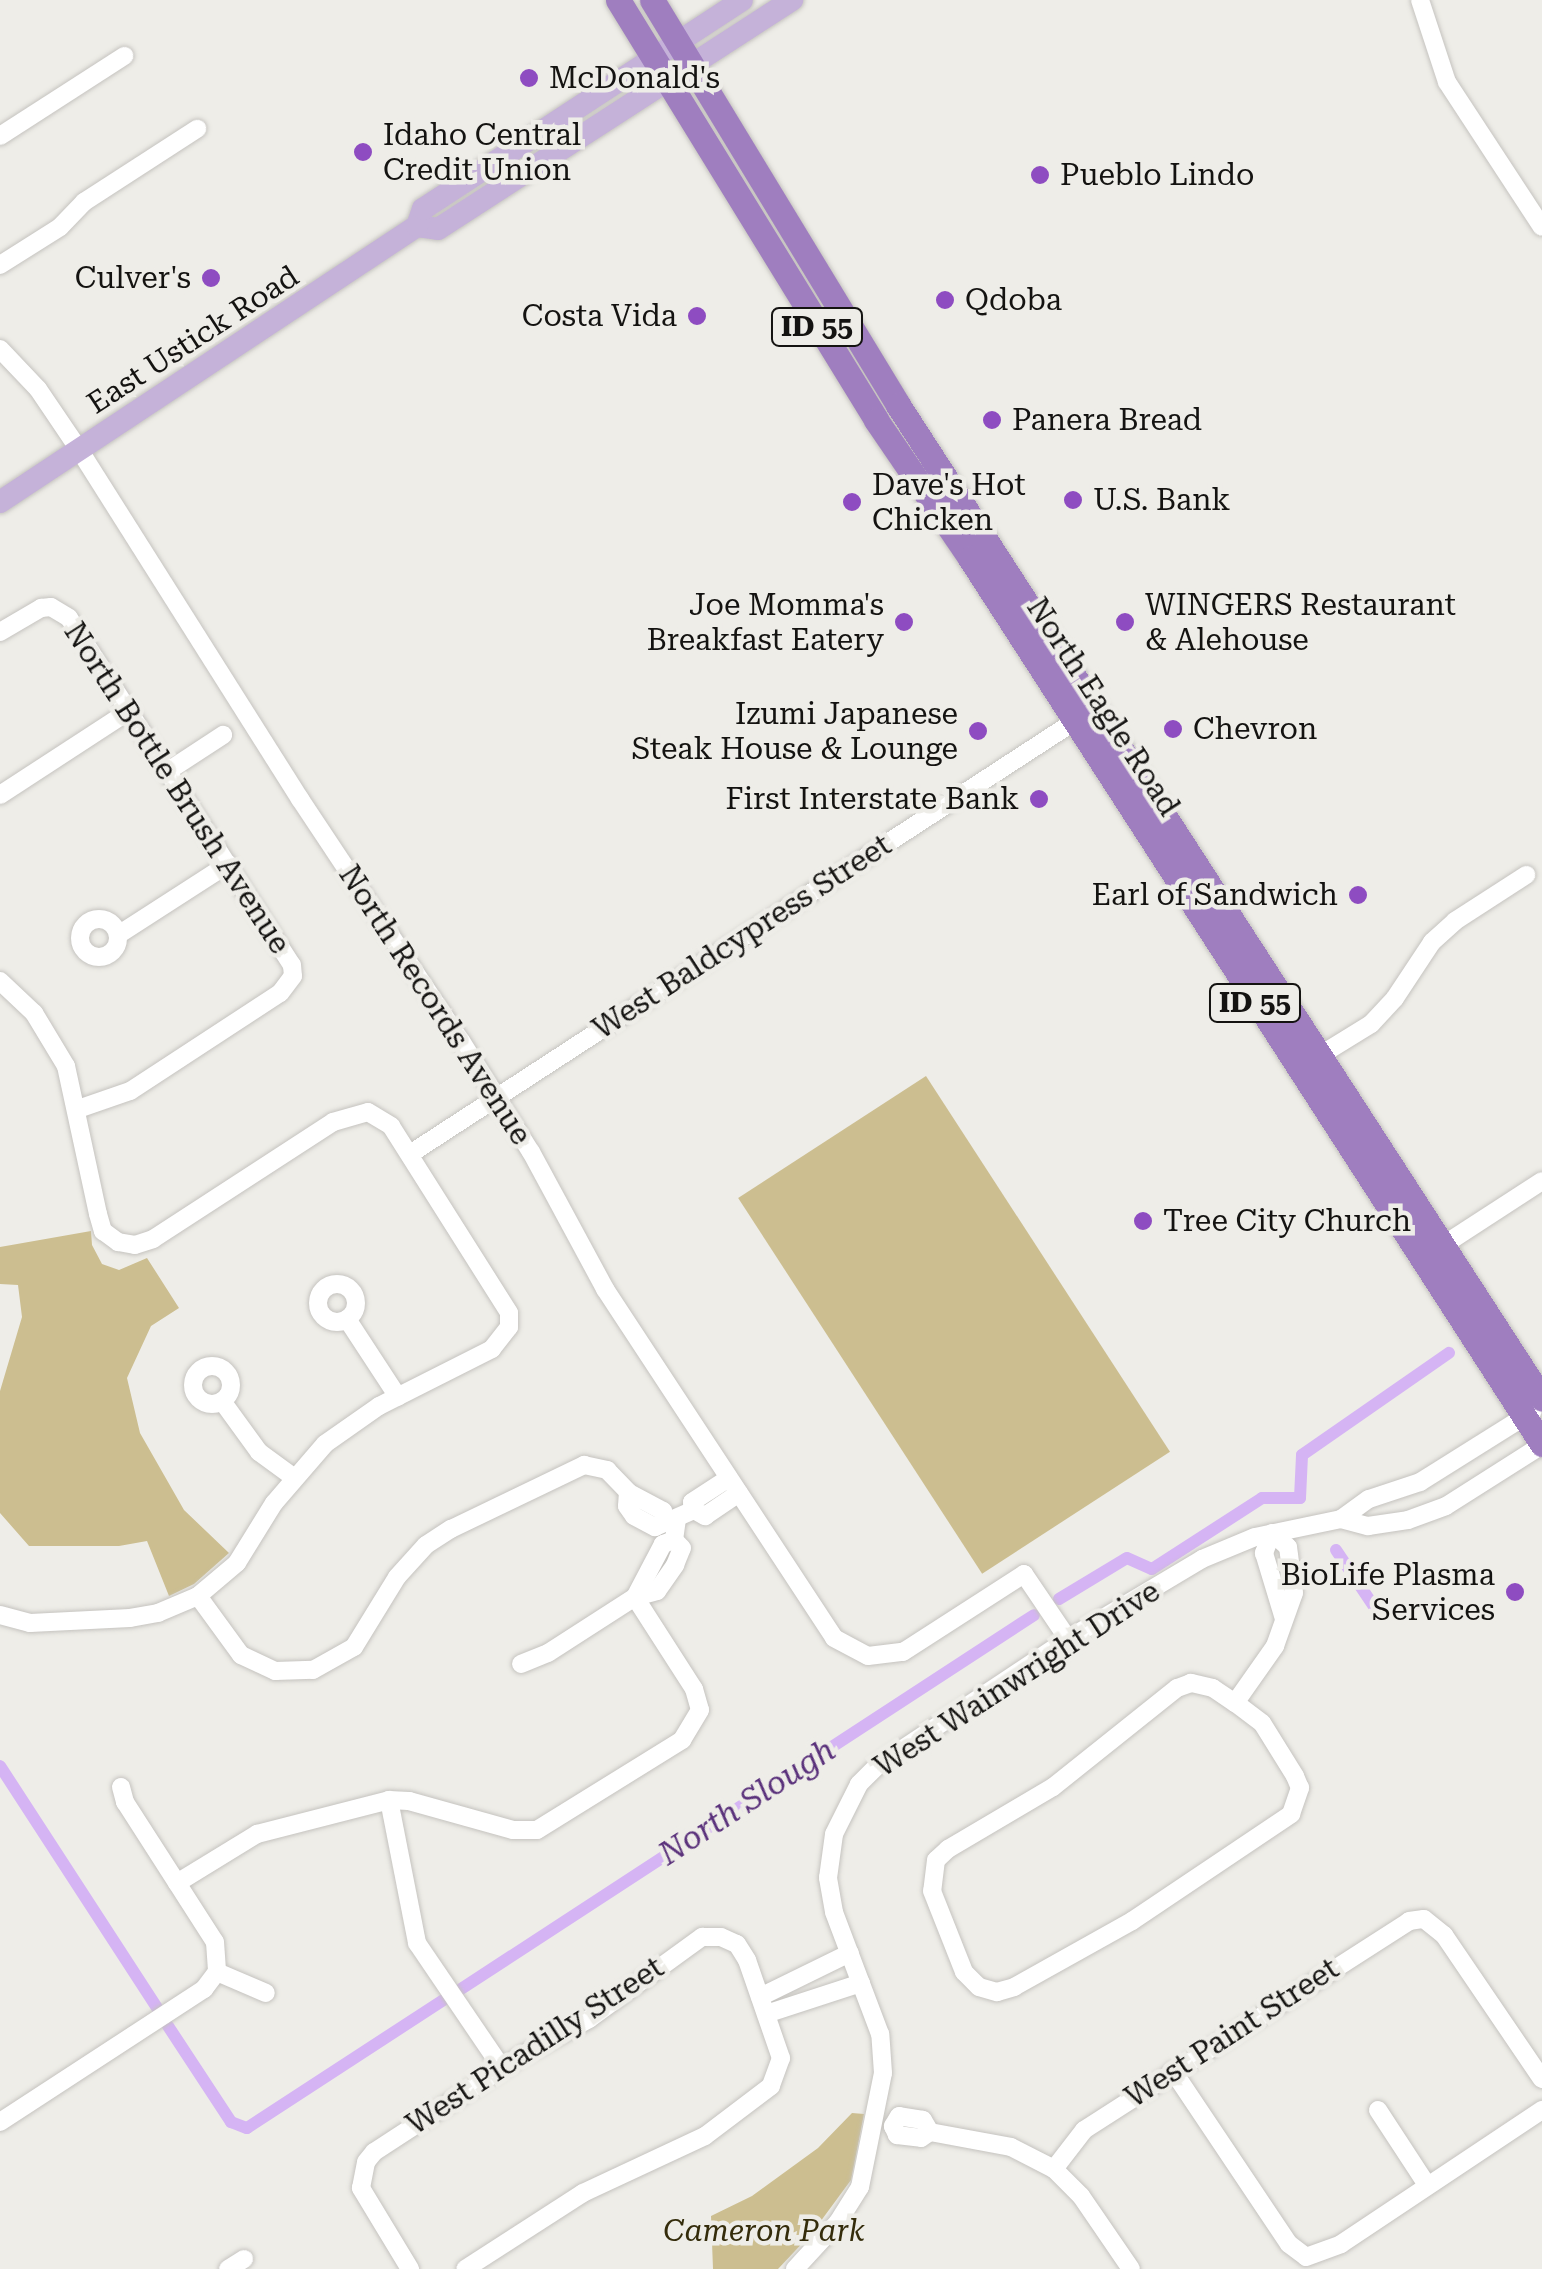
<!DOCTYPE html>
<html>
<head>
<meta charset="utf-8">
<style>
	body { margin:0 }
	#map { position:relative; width:1542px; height:2269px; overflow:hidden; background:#eeede8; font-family:"Roboto Serif",serif }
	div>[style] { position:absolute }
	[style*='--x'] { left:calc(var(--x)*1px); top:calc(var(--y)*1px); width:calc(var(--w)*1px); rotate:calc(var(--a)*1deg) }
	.green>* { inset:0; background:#ccbe90; transform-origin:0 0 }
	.canal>* { height:12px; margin:-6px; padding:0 6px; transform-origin:6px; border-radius:6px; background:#d5b4f4 }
	.roads { filter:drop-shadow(0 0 2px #c5c3bf) drop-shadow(0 0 2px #c5c3bf) }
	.minor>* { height:18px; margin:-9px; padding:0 9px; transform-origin:9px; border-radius:9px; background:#fff }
	.minor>.ring { margin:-9px; padding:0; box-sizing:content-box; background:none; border:18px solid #fff; border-radius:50% }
	.major>* { height:22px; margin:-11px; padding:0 11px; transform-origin:11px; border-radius:11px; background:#c5b2d9 }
	.highway>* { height:25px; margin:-12.5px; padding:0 12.5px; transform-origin:12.5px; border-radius:12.5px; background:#9f7ebf }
	.dots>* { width:28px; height:28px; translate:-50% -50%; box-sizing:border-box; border:5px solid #eeede8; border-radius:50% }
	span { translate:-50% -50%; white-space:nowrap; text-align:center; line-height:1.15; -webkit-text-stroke:9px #eeede8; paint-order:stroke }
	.shield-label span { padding:2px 8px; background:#eeede8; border:2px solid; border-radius:8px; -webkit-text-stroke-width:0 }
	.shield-label { font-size:28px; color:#141311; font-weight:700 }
	.poi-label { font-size:30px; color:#141311 }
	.left { translate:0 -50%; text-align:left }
	.right { translate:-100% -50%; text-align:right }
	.street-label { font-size:30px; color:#141311 }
	.park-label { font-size:30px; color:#342c0b; font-style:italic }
	.water-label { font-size:32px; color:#5a317b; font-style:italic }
</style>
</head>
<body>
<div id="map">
	<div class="green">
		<i style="left:926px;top:1076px;width:448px;height:224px;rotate:57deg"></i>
		<i style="clip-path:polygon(91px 1231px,92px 1245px,102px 1264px,119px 1270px,147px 1258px,179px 1308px,151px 1326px,127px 1378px,140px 1433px,184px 1510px,229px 1553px,194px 1584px,169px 1596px,147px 1541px,119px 1546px,29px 1546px,0 1513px,0 1391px,22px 1317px,18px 1285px,0 1284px,0 1247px)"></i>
		<i style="clip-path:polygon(852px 2113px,864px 2114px,851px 2180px,812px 2233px,778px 2269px,713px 2269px,711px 2216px,752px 2196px,818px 2148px)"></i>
	</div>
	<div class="canal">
		<i style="--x:1336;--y:1550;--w:81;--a:56.1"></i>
		<i style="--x:1059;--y:1599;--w:79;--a:-31.1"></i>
		<i style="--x:1127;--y:1558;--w:27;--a:24"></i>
		<i style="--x:1152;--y:1569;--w:131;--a:-32.8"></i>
		<i style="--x:1262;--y:1498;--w:38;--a:0"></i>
		<i style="--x:1300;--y:1498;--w:43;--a:-87.3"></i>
		<i style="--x:1302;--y:1455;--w:179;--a:-34.8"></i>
		<i style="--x:0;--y:1766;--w:288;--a:57"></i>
		<i style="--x:461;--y:1989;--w:684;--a:-33.13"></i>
		<i style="--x:168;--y:2026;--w:115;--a:56.7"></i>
		<i style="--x:231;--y:2122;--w:17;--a:21"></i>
		<i style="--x:247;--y:2128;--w:234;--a:-33.1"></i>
	</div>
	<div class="roads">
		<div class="minor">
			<i style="--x:1420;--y:0;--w:86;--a:71.8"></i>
			<i style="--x:1447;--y:82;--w:173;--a:56.8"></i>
			<i style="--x:0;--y:136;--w:148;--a:-32.8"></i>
			<i style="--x:0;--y:265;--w:71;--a:-32.3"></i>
			<i style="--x:60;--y:227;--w:35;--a:-46"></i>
			<i style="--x:84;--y:202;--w:135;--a:-32.9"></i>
			<i style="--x:0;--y:349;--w:55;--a:46.5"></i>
			<i style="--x:38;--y:389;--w:75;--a:55.9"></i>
			<i style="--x:80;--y:451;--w:412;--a:57.7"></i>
			<i style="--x:300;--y:799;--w:291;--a:56.4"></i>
			<i style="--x:461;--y:1041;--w:131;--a:57.8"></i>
			<i style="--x:531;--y:1152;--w:156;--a:61.6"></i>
			<i style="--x:605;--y:1289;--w:417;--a:56.7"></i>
			<i style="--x:834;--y:1638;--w:38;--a:28"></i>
			<i style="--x:868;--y:1656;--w:35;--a:-7"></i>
			<i style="--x:903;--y:1652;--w:144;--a:-32.8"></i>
			<i style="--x:1024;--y:1574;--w:78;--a:55.9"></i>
			<i style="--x:0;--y:632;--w:48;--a:-30.3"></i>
			<i style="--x:41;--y:608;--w:10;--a:-6"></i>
			<i style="--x:51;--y:607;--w:21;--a:31"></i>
			<i style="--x:69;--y:618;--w:412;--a:57.3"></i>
			<i style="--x:292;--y:965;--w:11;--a:85"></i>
			<i style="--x:293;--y:976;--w:21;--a:127"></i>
			<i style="--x:280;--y:993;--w:179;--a:146.8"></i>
			<i style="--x:130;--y:1091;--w:55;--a:160.9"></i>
			<i style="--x:168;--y:771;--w:66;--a:-33.2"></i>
			<i style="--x:0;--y:795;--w:154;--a:-33.1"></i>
			<i class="ring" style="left:80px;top:919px;width:20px;height:20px"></i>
			<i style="--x:118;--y:935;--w:131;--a:-32.8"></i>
			<i style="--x:0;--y:981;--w:47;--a:43.3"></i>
			<i style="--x:34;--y:1013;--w:62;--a:58.9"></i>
			<i style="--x:66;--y:1066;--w:151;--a:77.8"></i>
			<i style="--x:98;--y:1214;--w:18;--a:74"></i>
			<i style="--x:103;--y:1231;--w:19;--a:36"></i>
			<i style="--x:118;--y:1242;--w:17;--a:10"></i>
			<i style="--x:135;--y:1245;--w:19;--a:-18"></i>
			<i style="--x:153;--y:1239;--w:215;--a:-33"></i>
			<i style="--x:333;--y:1122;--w:36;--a:-16"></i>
			<i style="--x:368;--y:1112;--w:27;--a:31"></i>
			<i style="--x:391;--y:1126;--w:221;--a:57.7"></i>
			<i style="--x:509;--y:1313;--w:14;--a:90"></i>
			<i style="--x:509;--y:1327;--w:28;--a:128"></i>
			<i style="--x:492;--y:1349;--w:127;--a:153.2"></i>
			<i style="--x:379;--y:1406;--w:66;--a:144.9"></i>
			<i style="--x:325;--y:1444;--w:78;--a:130.8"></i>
			<i style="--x:274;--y:1503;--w:70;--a:121.7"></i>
			<i style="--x:237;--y:1563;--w:51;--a:139.8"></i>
			<i style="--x:198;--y:1596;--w:43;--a:157"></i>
			<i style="--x:158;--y:1613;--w:28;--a:170"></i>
			<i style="--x:130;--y:1618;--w:100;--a:177.1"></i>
			<i style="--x:30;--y:1623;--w:31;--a:-165"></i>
			<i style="--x:1319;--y:1056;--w:61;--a:-31.6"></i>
			<i style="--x:1371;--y:1024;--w:35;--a:-47"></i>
			<i style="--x:1395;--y:998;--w:67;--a:-56.5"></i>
			<i style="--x:1432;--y:942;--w:31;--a:-42"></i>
			<i style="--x:1455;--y:921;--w:85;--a:-32.9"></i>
			<i style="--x:410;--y:1154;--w:794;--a:-33.07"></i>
			<i style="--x:1442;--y:1246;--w:119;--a:-33"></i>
			<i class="ring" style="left:318px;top:1284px;width:20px;height:20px"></i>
			<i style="--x:347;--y:1319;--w:93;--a:56.8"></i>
			<i class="ring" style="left:193px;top:1366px;width:20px;height:20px"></i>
			<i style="--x:222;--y:1401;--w:63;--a:54"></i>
			<i style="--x:259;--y:1452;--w:42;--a:36.3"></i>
			<i style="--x:694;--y:1510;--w:8;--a:-104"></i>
			<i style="--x:692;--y:1502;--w:44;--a:-33"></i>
			<i style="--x:1341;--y:1519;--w:28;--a:15"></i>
			<i style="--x:1368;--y:1526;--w:40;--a:-8.5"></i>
			<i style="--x:1408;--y:1520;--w:40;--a:-20.2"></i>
			<i style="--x:1446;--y:1506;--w:114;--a:-32.4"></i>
			<i style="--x:664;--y:1520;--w:9;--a:-96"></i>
			<i style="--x:663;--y:1511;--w:40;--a:-152"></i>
			<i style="--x:628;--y:1492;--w:14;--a:94"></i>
			<i style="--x:627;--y:1506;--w:12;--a:55"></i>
			<i style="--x:634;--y:1516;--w:24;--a:28"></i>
			<i style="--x:655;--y:1527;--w:43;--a:-23.6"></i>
			<i style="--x:694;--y:1510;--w:13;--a:29"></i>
			<i style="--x:705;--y:1516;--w:41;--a:-34.1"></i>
			<i style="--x:674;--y:1540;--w:12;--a:160"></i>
			<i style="--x:663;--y:1544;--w:60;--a:117.8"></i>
			<i style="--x:635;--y:1597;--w:23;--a:-15"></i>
			<i style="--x:657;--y:1591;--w:32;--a:-55"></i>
			<i style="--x:675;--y:1565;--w:18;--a:-68"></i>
			<i style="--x:682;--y:1548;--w:11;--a:-135"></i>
			<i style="--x:674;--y:1540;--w:21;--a:-82"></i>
			<i style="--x:198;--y:1596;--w:73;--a:53.9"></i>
			<i style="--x:241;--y:1655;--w:38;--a:25"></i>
			<i style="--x:275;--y:1671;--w:38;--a:-2"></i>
			<i style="--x:313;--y:1670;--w:47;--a:-29.3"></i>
			<i style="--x:354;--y:1647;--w:82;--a:-58.4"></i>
			<i style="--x:397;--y:1577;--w:43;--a:-47.8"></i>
			<i style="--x:426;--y:1545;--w:30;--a:-33"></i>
			<i style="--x:451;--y:1529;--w:148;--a:-25.7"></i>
			<i style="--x:584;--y:1465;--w:24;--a:12"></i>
			<i style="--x:607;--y:1470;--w:30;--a:46"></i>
			<i style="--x:1235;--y:1703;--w:27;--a:-146"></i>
			<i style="--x:1213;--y:1688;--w:23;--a:-167"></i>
			<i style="--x:1191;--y:1683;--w:15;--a:160"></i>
			<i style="--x:1177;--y:1688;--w:159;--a:141.4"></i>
			<i style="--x:1053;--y:1787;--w:122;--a:149.4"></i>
			<i style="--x:948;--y:1849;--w:16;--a:137"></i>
			<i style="--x:936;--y:1860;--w:31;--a:97"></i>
			<i style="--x:932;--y:1891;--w:87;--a:68.4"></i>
			<i style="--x:964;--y:1972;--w:21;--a:45"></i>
			<i style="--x:979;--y:1987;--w:19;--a:16"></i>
			<i style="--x:997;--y:1992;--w:18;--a:-16"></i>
			<i style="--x:1014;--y:1987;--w:135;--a:-29.2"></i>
			<i style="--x:1132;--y:1921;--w:192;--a:-33.9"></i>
			<i style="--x:1291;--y:1814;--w:28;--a:-71"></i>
			<i style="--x:1300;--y:1788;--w:13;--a:-113"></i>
			<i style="--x:1295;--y:1776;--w:62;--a:-121.9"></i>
			<i style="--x:1262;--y:1723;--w:34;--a:-143"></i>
			<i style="--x:1235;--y:1703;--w:70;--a:-54.9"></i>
			<i style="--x:1275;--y:1646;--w:56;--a:-70.3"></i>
			<i style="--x:1294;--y:1593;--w:46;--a:-97.4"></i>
			<i style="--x:1288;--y:1547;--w:21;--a:-139"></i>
			<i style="--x:1272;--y:1533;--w:22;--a:112"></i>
			<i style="--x:1264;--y:1553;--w:69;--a:73.1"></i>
			<i style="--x:121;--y:1787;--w:16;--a:75"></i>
			<i style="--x:125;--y:1802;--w:166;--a:57.3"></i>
			<i style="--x:215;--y:1942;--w:30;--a:86"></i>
			<i style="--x:389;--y:1800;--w:146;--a:78.9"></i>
			<i style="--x:417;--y:1943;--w:151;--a:55.8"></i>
			<i style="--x:177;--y:1883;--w:94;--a:-31.5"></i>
			<i style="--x:257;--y:1834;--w:136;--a:-14.4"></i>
			<i style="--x:389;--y:1800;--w:20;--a:3"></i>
			<i style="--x:409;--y:1801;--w:108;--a:15.6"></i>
			<i style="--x:513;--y:1830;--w:24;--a:0"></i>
			<i style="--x:537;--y:1830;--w:171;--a:-31.8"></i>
			<i style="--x:682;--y:1740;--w:35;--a:-59"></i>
			<i style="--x:700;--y:1710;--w:22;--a:-106"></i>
			<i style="--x:694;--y:1689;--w:109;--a:-122.7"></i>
			<i style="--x:635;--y:1597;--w:103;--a:147.2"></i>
			<i style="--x:548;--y:1653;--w:29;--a:158"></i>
			<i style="--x:217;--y:1972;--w:53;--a:23.2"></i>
			<i style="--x:760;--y:1997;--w:100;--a:-26.1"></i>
			<i style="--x:766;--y:2014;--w:100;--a:-18.1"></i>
			<i style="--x:1173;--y:2071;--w:208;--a:56.2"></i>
			<i style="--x:1289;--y:2244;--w:21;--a:37"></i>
			<i style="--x:1306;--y:2257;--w:37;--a:-20"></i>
			<i style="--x:1341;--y:2244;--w:242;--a:-33.7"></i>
			<i style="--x:1378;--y:2110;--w:90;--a:56.8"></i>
			<i style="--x:0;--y:2122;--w:244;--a:-33.1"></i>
			<i style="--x:204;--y:1989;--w:21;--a:-53"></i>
			<i style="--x:930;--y:2132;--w:14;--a:-120"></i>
			<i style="--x:923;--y:2120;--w:24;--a:-171"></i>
			<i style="--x:899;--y:2116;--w:12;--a:121"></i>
			<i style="--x:893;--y:2126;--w:10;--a:66"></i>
			<i style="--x:897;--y:2135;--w:24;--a:7"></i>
			<i style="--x:921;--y:2138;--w:11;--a:-34"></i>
			<i style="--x:930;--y:2132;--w:82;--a:10.5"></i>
			<i style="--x:1011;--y:2147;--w:48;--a:27.1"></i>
			<i style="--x:1054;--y:2169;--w:38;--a:45"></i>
			<i style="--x:1081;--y:2196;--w:88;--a:55.6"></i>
			<i style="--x:1054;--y:2169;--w:49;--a:-52.4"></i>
			<i style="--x:1084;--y:2130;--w:386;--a:-32.7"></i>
			<i style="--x:1409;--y:1921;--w:15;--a:-8"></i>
			<i style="--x:1424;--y:1919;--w:26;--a:39"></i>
			<i style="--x:1444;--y:1935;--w:174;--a:55.8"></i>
			<i style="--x:228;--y:2269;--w:19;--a:-32"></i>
			<i style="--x:410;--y:2269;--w:95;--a:-121.2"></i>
			<i style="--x:361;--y:2188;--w:26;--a:-79"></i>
			<i style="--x:366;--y:2162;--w:13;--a:-51"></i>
			<i style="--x:374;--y:2152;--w:178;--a:-33.1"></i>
			<i style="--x:523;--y:2055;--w:75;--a:-28.6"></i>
			<i style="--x:589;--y:2019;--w:140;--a:-36"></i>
			<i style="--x:702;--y:1937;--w:19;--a:0"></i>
			<i style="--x:721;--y:1937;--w:17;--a:24"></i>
			<i style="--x:737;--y:1944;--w:19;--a:58"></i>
			<i style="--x:747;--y:1960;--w:104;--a:70.9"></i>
			<i style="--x:781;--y:2058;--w:30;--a:110"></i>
			<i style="--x:771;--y:2086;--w:83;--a:142.9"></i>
			<i style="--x:705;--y:2136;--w:135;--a:155"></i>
			<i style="--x:583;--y:2193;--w:140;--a:147.2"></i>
			<i style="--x:795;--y:2269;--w:64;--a:-47.5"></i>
			<i style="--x:838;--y:2222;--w:41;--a:-57.8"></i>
			<i style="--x:860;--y:2187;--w:116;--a:-78.6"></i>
			<i style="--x:883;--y:2073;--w:39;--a:-94"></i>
			<i style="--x:880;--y:2034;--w:130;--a:-110.7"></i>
			<i style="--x:834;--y:1912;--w:35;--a:-100"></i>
			<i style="--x:828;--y:1878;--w:44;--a:-82.2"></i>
			<i style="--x:834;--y:1834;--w:56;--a:-63.4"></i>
			<i style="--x:859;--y:1784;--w:25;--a:-45"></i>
			<i style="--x:877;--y:1766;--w:229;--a:-33.6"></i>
			<i style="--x:1068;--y:1639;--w:156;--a:-30.8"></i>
			<i style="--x:1202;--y:1559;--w:57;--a:-22.5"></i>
			<i style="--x:1255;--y:1537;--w:88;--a:-11.8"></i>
			<i style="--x:1341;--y:1519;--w:34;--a:-36"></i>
			<i style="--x:1369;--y:1499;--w:54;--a:-18.4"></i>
			<i style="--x:1420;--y:1482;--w:133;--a:-32.1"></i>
		</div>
		<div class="major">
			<i style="--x:417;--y:226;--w:21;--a:8"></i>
			<i style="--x:438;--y:229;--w:422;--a:-32.9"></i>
			<i style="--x:0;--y:502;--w:500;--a:-33.5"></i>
			<i style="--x:417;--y:226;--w:18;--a:-71"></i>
			<i style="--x:423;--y:209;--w:381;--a:-33.2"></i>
		</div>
		<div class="highway">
			<i style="--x:618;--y:0;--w:493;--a:58.4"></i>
			<i style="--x:876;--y:420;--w:167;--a:55.7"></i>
			<i style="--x:970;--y:558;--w:1055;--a:57.15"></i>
			<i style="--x:652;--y:0;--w:474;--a:58.7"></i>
			<i style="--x:898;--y:405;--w:1184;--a:57.06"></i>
		</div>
	</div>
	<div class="dots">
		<i style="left:529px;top:78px;background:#8e4cc1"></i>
		<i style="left:363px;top:152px;background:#8e4cc1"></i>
		<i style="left:1040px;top:175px;background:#8e4cc1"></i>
		<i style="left:211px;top:278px;background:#8e4cc1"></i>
		<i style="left:945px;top:300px;background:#8e4cc1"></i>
		<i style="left:697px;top:316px;background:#8e4cc1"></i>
		<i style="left:992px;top:420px;background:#8e4cc1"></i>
		<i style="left:1073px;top:500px;background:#8e4cc1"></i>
		<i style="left:852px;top:502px;background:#8e4cc1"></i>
		<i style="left:904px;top:622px;background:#8e4cc1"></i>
		<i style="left:1125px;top:622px;background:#8e4cc1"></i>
		<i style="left:1173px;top:729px;background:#8e4cc1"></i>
		<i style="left:978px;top:731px;background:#8e4cc1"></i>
		<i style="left:1039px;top:799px;background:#8e4cc1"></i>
		<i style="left:1358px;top:895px;background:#8e4cc1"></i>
		<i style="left:1143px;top:1221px;background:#8e4cc1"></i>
		<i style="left:1515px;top:1592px;background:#8e4cc1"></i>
	</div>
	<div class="shield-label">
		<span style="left:817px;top:327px">ID 55</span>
		<span style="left:1255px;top:1003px">ID 55</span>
	</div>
	<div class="poi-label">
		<span class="left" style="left:549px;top:78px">McDonald's</span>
		<span class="left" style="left:383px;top:152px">Idaho Central<br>Credit Union</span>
		<span class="left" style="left:1060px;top:175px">Pueblo Lindo</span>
		<span class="right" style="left:191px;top:278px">Culver's</span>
		<span class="left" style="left:965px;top:300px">Qdoba</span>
		<span class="right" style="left:677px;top:316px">Costa Vida</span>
		<span class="left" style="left:1012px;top:420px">Panera Bread</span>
		<span class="left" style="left:872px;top:502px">Dave's Hot<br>Chicken</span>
		<span class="left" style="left:1093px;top:500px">U.S. Bank</span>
		<span class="right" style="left:884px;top:622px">Joe Momma's<br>Breakfast Eatery</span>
		<span class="left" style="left:1145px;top:622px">WINGERS Restaurant<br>&amp; Alehouse</span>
		<span class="right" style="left:958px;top:731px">Izumi Japanese<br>Steak House &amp; Lounge</span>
		<span class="left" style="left:1193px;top:729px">Chevron</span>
		<span class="right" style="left:1019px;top:799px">First Interstate Bank</span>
		<span class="right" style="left:1338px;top:895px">Earl of Sandwich</span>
		<span class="left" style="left:1163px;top:1221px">Tree City Church</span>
		<span class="right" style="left:1495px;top:1592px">BioLife Plasma<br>Services</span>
	</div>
	<div class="street-label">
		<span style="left:193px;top:340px;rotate:-33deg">East Ustick Road</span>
		<span style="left:1103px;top:707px;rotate:57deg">North Eagle Road</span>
		<span style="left:177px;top:788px;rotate:57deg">North Bottle Brush Avenue</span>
		<span style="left:742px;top:937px;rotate:-33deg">West Baldcypress Street</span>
		<span style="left:435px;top:1005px;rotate:57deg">North Records Avenue</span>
		<span style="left:1017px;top:1679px;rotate:-33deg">West Wainwright Drive</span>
		<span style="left:1232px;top:2033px;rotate:-33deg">West Paint Street</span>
		<span style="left:535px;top:2046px;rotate:-33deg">West Picadilly Street</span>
	</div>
	<div class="park-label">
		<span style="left:764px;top:2231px">Cameron Park</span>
	</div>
	<div class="water-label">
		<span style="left:747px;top:1802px;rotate:-33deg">North Slough</span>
	</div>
</div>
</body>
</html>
